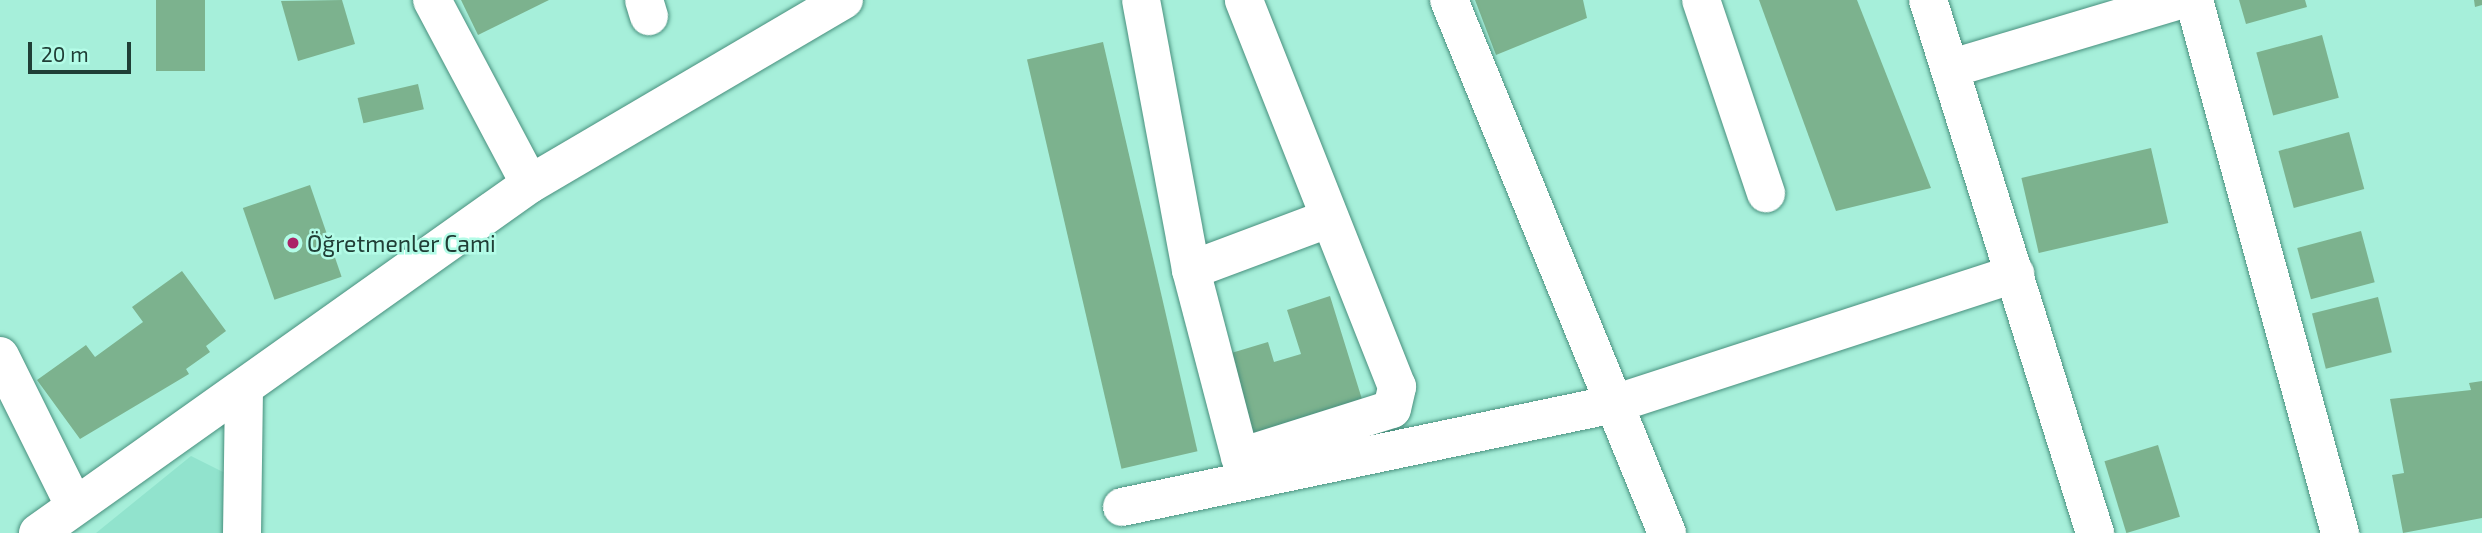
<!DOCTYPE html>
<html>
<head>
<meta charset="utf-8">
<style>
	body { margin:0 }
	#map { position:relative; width:2482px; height:533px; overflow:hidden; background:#a6efda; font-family:"Exo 2",sans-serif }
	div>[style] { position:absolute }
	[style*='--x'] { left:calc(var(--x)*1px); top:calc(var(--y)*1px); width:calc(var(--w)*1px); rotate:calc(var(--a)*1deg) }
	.built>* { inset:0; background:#91e3cd }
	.building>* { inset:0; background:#7cb28e; transform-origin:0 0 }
	.roads { filter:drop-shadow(0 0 2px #49907e) drop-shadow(0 0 2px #49907e) }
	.minor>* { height:38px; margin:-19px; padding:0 19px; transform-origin:19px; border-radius:19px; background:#fff }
	.dots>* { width:19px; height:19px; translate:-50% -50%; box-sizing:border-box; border:4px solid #b3fce7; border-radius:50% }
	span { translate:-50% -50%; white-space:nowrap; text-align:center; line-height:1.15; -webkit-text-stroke:5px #b3fce7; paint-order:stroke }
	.poi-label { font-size:23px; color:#203e36 }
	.left { translate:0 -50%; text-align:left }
	.scale { position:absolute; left:28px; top:42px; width:103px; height:32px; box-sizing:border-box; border:4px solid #203e36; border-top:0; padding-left:9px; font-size:21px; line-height:24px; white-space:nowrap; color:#203e36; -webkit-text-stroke:5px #b3fce7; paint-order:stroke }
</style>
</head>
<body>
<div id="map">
	<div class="built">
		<i style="clip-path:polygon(191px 456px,229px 475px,226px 533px,96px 533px)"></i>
	</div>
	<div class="building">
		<i style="left:156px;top:0;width:49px;height:71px"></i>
		<i style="clip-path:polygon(342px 0,355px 44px,298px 61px,281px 1px)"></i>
		<i style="clip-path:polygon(461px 0,549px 0,478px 35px)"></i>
		<i style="clip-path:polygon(1475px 0,1583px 0,1587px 18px,1496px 55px)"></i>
		<i style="clip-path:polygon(1759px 0,1857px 0,1931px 188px,1836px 211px)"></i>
		<i style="clip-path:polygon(2239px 0,2305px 0,2307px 7px,2246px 24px)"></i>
		<i style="clip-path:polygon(2474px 0,2482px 0,2482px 5px,2475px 7px)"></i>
		<i style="left:2322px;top:35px;width:65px;height:68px;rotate:75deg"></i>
		<i style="left:1103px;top:42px;width:420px;height:78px;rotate:77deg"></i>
		<i style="left:418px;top:84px;width:26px;height:62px;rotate:77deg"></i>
		<i style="left:2349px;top:132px;width:59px;height:73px;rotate:75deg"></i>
		<i style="left:2151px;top:148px;width:77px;height:133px;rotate:77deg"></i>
		<i style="left:310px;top:185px;width:97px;height:71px;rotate:71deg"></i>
		<i style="left:2361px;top:231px;width:53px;height:66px;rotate:75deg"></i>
		<i style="clip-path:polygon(182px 271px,226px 331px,206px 346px,210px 352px,186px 369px,189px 374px,80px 439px,37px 380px,86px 345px,95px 357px,143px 322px,132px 307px)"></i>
		<i style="clip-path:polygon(1330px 296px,1365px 409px,1256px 443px,1228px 354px,1268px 342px,1274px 362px,1301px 354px,1287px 310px)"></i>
		<i style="left:2378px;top:297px;width:57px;height:68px;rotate:76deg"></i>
		<i style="clip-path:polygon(2482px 381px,2482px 518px,2403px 533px,2392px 475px,2404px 473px,2390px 399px,2471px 390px,2469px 383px)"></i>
		<i style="left:2158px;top:445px;width:75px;height:56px;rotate:73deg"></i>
	</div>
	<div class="roads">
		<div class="minor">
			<i style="--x:432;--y:0;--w:208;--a:62"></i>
			<i style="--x:644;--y:0;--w:17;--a:73"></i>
			<i style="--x:1141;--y:0;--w:275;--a:79.5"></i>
			<i style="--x:1191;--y:270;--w:193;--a:75.3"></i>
			<i style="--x:1240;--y:457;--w:159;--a:-17.5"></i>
			<i style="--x:1392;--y:409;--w:23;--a:-77"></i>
			<i style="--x:1397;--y:387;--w:416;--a:-111.6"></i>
			<i style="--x:1449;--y:0;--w:576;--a:67.76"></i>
			<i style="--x:1701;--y:0;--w:204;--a:71.4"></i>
			<i style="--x:1928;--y:0;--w:559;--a:72.6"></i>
			<i style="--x:2194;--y:0;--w:553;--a:74.68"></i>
			<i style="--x:1952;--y:68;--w:238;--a:-16.6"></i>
			<i style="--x:1191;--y:270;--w:148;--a:-20.5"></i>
			<i style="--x:0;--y:356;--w:164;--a:63.6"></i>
			<i style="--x:1122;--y:507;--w:503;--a:-11.82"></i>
			<i style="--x:1614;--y:404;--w:422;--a:-18"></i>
			<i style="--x:38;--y:533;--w:603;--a:-35.35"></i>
			<i style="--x:530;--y:184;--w:364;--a:-30.4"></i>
			<i style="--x:242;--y:533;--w:145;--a:-89.2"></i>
		</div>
	</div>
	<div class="dots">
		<i style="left:293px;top:243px;background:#ab2368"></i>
	</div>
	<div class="poi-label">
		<span class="left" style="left:307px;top:243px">Öğretmenler Cami</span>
	</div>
	<div class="scale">20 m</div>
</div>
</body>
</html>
